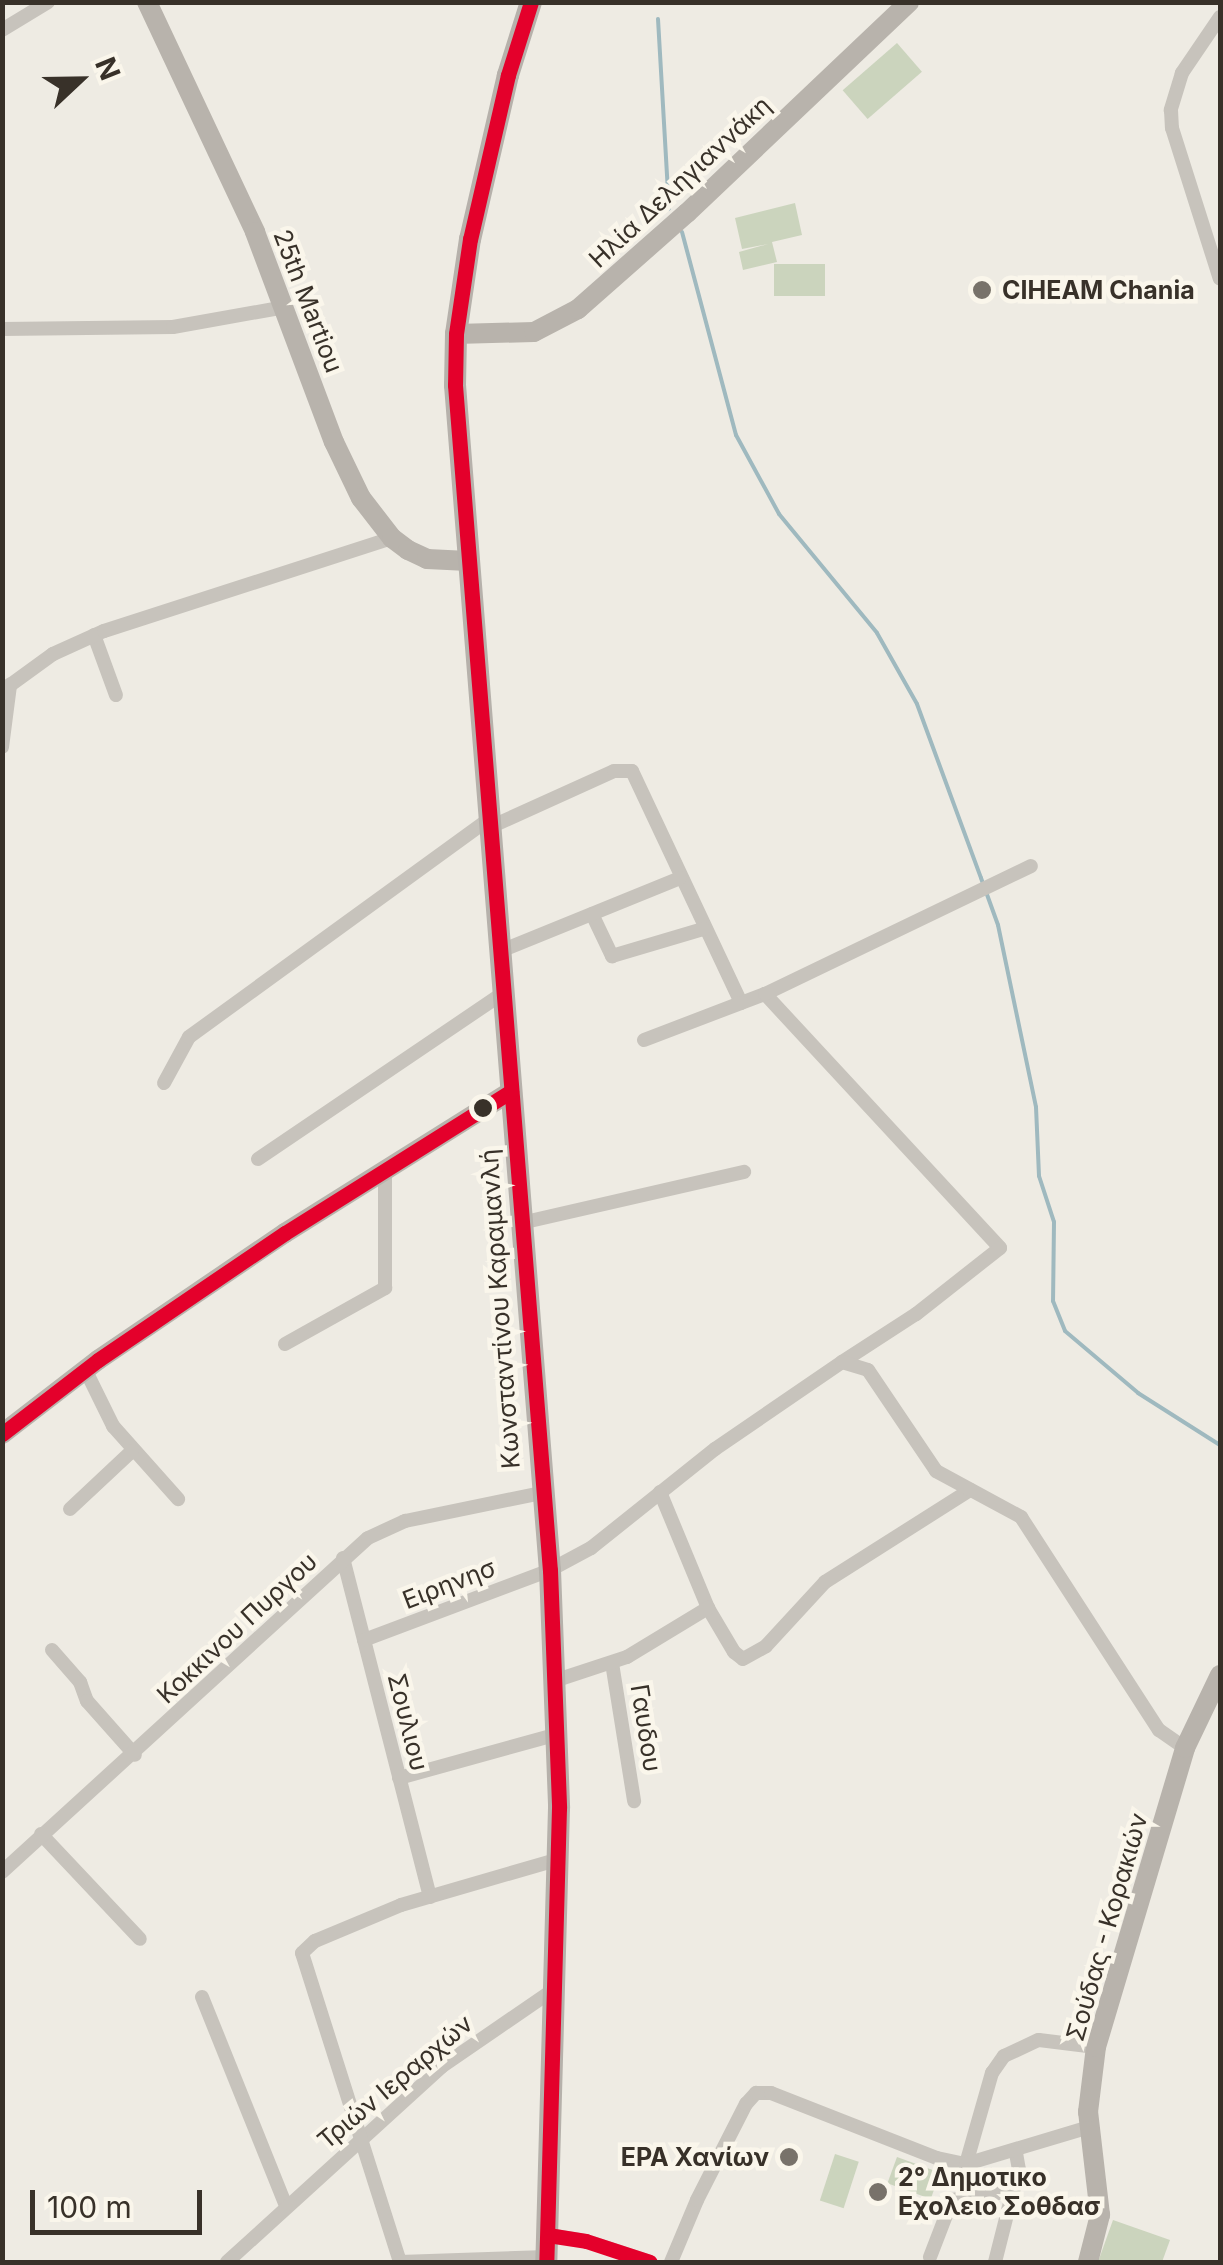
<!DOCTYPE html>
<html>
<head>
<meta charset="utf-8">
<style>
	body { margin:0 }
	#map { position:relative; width:1223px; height:2265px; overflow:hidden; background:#eeebe3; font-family:Inter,sans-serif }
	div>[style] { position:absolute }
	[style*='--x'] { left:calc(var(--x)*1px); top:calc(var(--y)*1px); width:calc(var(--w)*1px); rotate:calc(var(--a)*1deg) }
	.green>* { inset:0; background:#cbd4bd; transform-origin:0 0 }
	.stream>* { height:4px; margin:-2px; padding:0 2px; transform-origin:2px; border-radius:2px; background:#9fb9bf }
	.street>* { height:14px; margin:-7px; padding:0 7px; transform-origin:7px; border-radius:7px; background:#c7c3bc }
	.secondary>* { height:20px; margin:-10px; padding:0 10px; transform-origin:10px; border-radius:10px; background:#b8b3ac }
	.primary>* { height:22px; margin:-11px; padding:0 11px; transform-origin:11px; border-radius:11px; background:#b6b1ab }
	.bus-1>* { height:15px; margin:-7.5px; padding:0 7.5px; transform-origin:7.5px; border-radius:7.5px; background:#e4002b }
	.dots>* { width:28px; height:28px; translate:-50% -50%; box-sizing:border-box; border:5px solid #faf6eb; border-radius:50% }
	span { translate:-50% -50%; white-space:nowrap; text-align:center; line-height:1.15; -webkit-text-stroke:9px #faf6eb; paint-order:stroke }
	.street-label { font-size:25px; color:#383129 }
	.poi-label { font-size:25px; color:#383129; font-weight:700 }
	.left { translate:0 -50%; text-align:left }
	.right { translate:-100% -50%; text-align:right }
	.frame { position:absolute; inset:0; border:5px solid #383129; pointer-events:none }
	.north { position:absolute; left:30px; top:30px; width:100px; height:100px; -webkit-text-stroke:8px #faf6eb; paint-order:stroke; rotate:68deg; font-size:28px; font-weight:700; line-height:40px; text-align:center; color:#383129 }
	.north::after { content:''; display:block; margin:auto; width:35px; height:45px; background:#383129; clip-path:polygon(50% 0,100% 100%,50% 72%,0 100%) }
	.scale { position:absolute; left:30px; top:2190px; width:172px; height:45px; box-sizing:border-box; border:5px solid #383129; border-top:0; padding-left:12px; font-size:30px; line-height:35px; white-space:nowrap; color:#383129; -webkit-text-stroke:8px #faf6eb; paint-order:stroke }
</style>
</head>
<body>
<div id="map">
	<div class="green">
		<i style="left:897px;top:43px;width:38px;height:72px;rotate:49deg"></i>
		<i style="clip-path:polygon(795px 203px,802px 235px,772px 242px,777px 262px,743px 270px,739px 252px,768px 244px,742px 249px,735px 218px)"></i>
		<i style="left:825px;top:264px;width:32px;height:51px;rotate:90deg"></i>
		<i style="left:835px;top:2154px;width:25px;height:49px;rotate:18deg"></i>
		<i style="left:897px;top:2157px;width:46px;height:28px;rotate:20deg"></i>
		<i style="clip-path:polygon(1113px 2220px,1170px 2240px,1162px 2262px,1098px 2262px)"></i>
	</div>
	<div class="stream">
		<i style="--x:658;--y:19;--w:190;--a:86.7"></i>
		<i style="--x:682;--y:232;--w:210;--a:75.1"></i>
		<i style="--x:736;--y:435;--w:90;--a:61.4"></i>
		<i style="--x:779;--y:514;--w:154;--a:50.5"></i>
		<i style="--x:877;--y:633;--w:81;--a:60.6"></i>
		<i style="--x:917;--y:704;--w:185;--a:69.8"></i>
		<i style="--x:981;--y:878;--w:50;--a:70.1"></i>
		<i style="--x:998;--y:925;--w:186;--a:78.2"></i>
		<i style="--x:1036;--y:1107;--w:69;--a:87.5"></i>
		<i style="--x:1039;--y:1176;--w:48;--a:71.9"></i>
		<i style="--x:1054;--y:1222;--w:79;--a:90.7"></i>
		<i style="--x:1053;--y:1301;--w:32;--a:68"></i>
		<i style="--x:1065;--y:1331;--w:96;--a:40.3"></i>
		<i style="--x:1138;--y:1393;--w:97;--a:32.4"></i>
	</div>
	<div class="street">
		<i style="--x:1220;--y:17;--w:68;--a:124.2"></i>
		<i style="--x:1182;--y:73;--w:39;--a:107"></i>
		<i style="--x:1171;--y:110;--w:18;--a:87"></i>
		<i style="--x:1172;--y:128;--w:158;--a:72.4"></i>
		<i style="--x:2;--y:30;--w:54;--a:-31.3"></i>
		<i style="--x:2;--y:329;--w:171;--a:-0.7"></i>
		<i style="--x:173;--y:327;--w:114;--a:-10.1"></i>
		<i style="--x:94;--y:635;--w:64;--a:69.9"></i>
		<i style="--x:2;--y:691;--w:63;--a:-36"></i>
		<i style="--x:53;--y:654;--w:56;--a:-24.3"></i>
		<i style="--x:104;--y:631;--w:303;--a:-17.9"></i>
		<i style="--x:2;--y:747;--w:63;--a:-82.6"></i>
		<i style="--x:488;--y:828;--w:138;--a:-24.3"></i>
		<i style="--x:614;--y:771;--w:18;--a:0"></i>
		<i style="--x:632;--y:771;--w:256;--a:64.8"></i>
		<i style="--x:741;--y:1003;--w:26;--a:-21"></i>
		<i style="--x:765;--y:994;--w:346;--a:47.2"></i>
		<i style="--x:1000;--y:1248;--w:107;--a:141.8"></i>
		<i style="--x:916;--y:1314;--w:88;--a:147"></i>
		<i style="--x:592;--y:914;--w:47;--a:64.5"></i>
		<i style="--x:612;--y:956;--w:95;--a:-16.5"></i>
		<i style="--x:498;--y:952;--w:196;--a:-22.1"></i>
		<i style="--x:765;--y:994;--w:295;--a:-25.7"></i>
		<i style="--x:644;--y:1040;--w:104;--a:-20.9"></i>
		<i style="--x:164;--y:1083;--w:52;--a:-61.5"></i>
		<i style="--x:189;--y:1037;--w:369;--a:-36"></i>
		<i style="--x:258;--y:1159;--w:295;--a:-34.1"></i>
		<i style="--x:521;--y:1223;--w:229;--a:-12.9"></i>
		<i style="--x:285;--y:1344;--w:115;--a:-29.2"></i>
		<i style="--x:385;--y:1288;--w:118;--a:-90"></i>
		<i style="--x:85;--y:1369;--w:64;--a:63.8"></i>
		<i style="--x:113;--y:1426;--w:98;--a:48.3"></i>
		<i style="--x:660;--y:1492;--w:126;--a:67.5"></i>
		<i style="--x:708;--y:1608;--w:51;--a:59.4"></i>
		<i style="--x:734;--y:1652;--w:11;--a:38"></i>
		<i style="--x:743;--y:1659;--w:26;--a:-29"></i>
		<i style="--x:766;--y:1646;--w:87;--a:-47.3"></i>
		<i style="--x:825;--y:1582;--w:172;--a:-32.4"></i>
		<i style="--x:70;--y:1509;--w:85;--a:-43.1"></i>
		<i style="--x:343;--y:1558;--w:350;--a:75.6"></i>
		<i style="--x:364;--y:1640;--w:199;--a:-20.6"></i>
		<i style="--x:550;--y:1570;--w:47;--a:-28.2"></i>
		<i style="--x:591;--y:1548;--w:159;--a:-38.6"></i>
		<i style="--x:715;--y:1449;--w:154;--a:-34.4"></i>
		<i style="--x:842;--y:1362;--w:27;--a:17"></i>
		<i style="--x:868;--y:1370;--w:122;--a:56"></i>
		<i style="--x:936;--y:1471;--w:97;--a:28.4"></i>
		<i style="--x:1021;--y:1517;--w:254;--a:57.1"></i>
		<i style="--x:1159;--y:1730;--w:32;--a:35"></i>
		<i style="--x:52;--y:1650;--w:43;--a:48.8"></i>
		<i style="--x:80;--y:1682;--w:20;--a:70"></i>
		<i style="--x:87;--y:1701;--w:72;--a:48.4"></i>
		<i style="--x:612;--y:1663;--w:140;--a:80.9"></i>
		<i style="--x:554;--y:1681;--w:77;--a:-18.2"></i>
		<i style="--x:627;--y:1657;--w:95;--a:-31.2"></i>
		<i style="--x:399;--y:1778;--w:165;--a:-15.5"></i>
		<i style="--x:41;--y:1834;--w:144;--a:46.7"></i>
		<i style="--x:2;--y:1872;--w:495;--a:-42.4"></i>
		<i style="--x:368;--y:1538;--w:41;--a:-24.7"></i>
		<i style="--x:405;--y:1521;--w:140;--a:-11.6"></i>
		<i style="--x:202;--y:1997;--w:225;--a:68.1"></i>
		<i style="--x:966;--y:2164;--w:95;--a:-74.1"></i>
		<i style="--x:992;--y:2073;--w:21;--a:-55"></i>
		<i style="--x:1004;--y:2056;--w:38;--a:-25"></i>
		<i style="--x:1039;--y:2040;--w:57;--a:7"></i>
		<i style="--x:548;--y:2235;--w:38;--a:9"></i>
		<i style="--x:586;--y:2241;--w:67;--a:18.2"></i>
		<i style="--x:930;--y:2257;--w:61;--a:-68.9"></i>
		<i style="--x:952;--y:2200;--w:62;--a:-8.4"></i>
		<i style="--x:1013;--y:2191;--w:22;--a:-74"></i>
		<i style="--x:1019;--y:2170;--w:17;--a:-100"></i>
		<i style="--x:227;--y:2262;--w:290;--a:-42.3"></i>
		<i style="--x:441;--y:2067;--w:140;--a:-34.5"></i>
		<i style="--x:400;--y:2262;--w:324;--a:-107.6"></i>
		<i style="--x:302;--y:1953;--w:18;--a:-43"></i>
		<i style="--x:315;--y:1941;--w:93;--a:-22.7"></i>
		<i style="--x:401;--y:1905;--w:165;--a:-16.2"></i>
		<i style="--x:400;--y:2262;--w:146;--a:-2"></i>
		<i style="--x:671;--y:2262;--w:67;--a:-67.2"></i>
		<i style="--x:697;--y:2200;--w:108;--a:-63"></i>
		<i style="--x:746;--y:2104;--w:15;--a:-48"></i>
		<i style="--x:756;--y:2093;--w:15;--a:0"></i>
		<i style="--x:771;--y:2093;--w:178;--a:21.4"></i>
		<i style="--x:937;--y:2158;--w:30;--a:12"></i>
		<i style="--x:966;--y:2164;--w:128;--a:-16.7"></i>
		<i style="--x:995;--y:2262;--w:73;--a:-75.8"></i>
	</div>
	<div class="secondary">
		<i style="--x:147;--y:2;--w:254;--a:64.8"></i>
		<i style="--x:255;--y:232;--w:224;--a:69.4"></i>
		<i style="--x:334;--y:442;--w:62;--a:64.3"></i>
		<i style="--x:361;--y:498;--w:51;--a:52.2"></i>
		<i style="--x:392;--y:538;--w:20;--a:37"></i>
		<i style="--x:408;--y:550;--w:21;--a:25"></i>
		<i style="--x:427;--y:559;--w:41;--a:2.8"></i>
		<i style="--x:456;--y:334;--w:78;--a:-1.5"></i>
		<i style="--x:534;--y:332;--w:50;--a:-27.6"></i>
		<i style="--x:578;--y:309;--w:145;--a:-41.4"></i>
		<i style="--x:687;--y:213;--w:306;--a:-43.5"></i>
		<i style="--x:2;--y:1434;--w:121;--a:-37.6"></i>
		<i style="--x:98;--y:1360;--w:226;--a:-34.2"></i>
		<i style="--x:285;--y:1233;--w:267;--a:-32.1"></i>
		<i style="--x:1088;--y:2262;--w:49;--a:-75.7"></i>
		<i style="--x:1100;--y:2215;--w:104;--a:-96.6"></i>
		<i style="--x:1088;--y:2112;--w:65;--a:-83"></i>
		<i style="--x:1096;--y:2047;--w:312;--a:-73.4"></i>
		<i style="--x:1185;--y:1748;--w:81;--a:-64.4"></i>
	</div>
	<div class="primary">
		<i style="--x:531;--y:2;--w:77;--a:107.5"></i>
		<i style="--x:508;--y:75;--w:168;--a:103"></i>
		<i style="--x:470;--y:239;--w:96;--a:98.4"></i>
		<i style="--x:456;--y:334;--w:51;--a:91.1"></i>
		<i style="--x:455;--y:385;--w:1189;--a:85.42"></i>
		<i style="--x:550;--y:1570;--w:238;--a:87.8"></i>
		<i style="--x:559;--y:1808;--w:454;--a:91.6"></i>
	</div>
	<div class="bus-1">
		<i style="--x:531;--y:2;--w:77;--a:107.5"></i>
		<i style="--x:508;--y:75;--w:168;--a:103"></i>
		<i style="--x:470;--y:239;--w:96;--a:98.4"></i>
		<i style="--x:456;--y:334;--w:51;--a:91.1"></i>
		<i style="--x:455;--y:385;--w:1189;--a:85.42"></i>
		<i style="--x:550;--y:1570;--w:238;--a:87.8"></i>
		<i style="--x:559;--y:1808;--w:454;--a:91.6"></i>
		<i style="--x:2;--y:1434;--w:121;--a:-37.6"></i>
		<i style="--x:98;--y:1360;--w:226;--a:-34.2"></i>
		<i style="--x:285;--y:1233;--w:267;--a:-32.1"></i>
		<i style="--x:548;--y:2235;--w:38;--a:9"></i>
		<i style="--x:586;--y:2241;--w:67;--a:18.2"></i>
	</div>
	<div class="dots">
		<i style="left:982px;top:290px;background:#78726a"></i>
		<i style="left:483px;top:1108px;background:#383129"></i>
		<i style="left:789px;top:2157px;background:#78726a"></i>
		<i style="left:878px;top:2192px;background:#78726a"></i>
	</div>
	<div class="street-label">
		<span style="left:680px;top:182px;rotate:-43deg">Ηλία Δεληγιαννάκη</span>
		<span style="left:308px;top:301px;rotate:69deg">25th Martiou</span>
		<span style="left:500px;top:1309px;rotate:-94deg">Κωνσταντίνου Καραμανλή</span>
		<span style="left:449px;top:1584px;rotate:-21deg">Ειρηνησ</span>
		<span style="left:237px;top:1628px;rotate:-43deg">Κοκκινου Πυργου</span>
		<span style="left:408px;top:1722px;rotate:76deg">Σουλιου</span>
		<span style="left:646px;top:1728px;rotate:81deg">Γαυδου</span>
		<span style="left:1107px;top:1927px;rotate:-74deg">Σούδας - Κορακιών</span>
		<span style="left:395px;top:2082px;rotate:-40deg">Τριών Ιεραρχών</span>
	</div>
	<div class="poi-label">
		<span class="left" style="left:1002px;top:290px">CIHEAM Chania</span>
		<span class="right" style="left:769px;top:2157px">ΕΡΑ Χανίων</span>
		<span class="left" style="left:898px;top:2192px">2° Δημοτικο<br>Εχολειο Σοθδασ</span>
	</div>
	<div class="frame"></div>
	<div class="north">N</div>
	<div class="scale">100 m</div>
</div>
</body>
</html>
